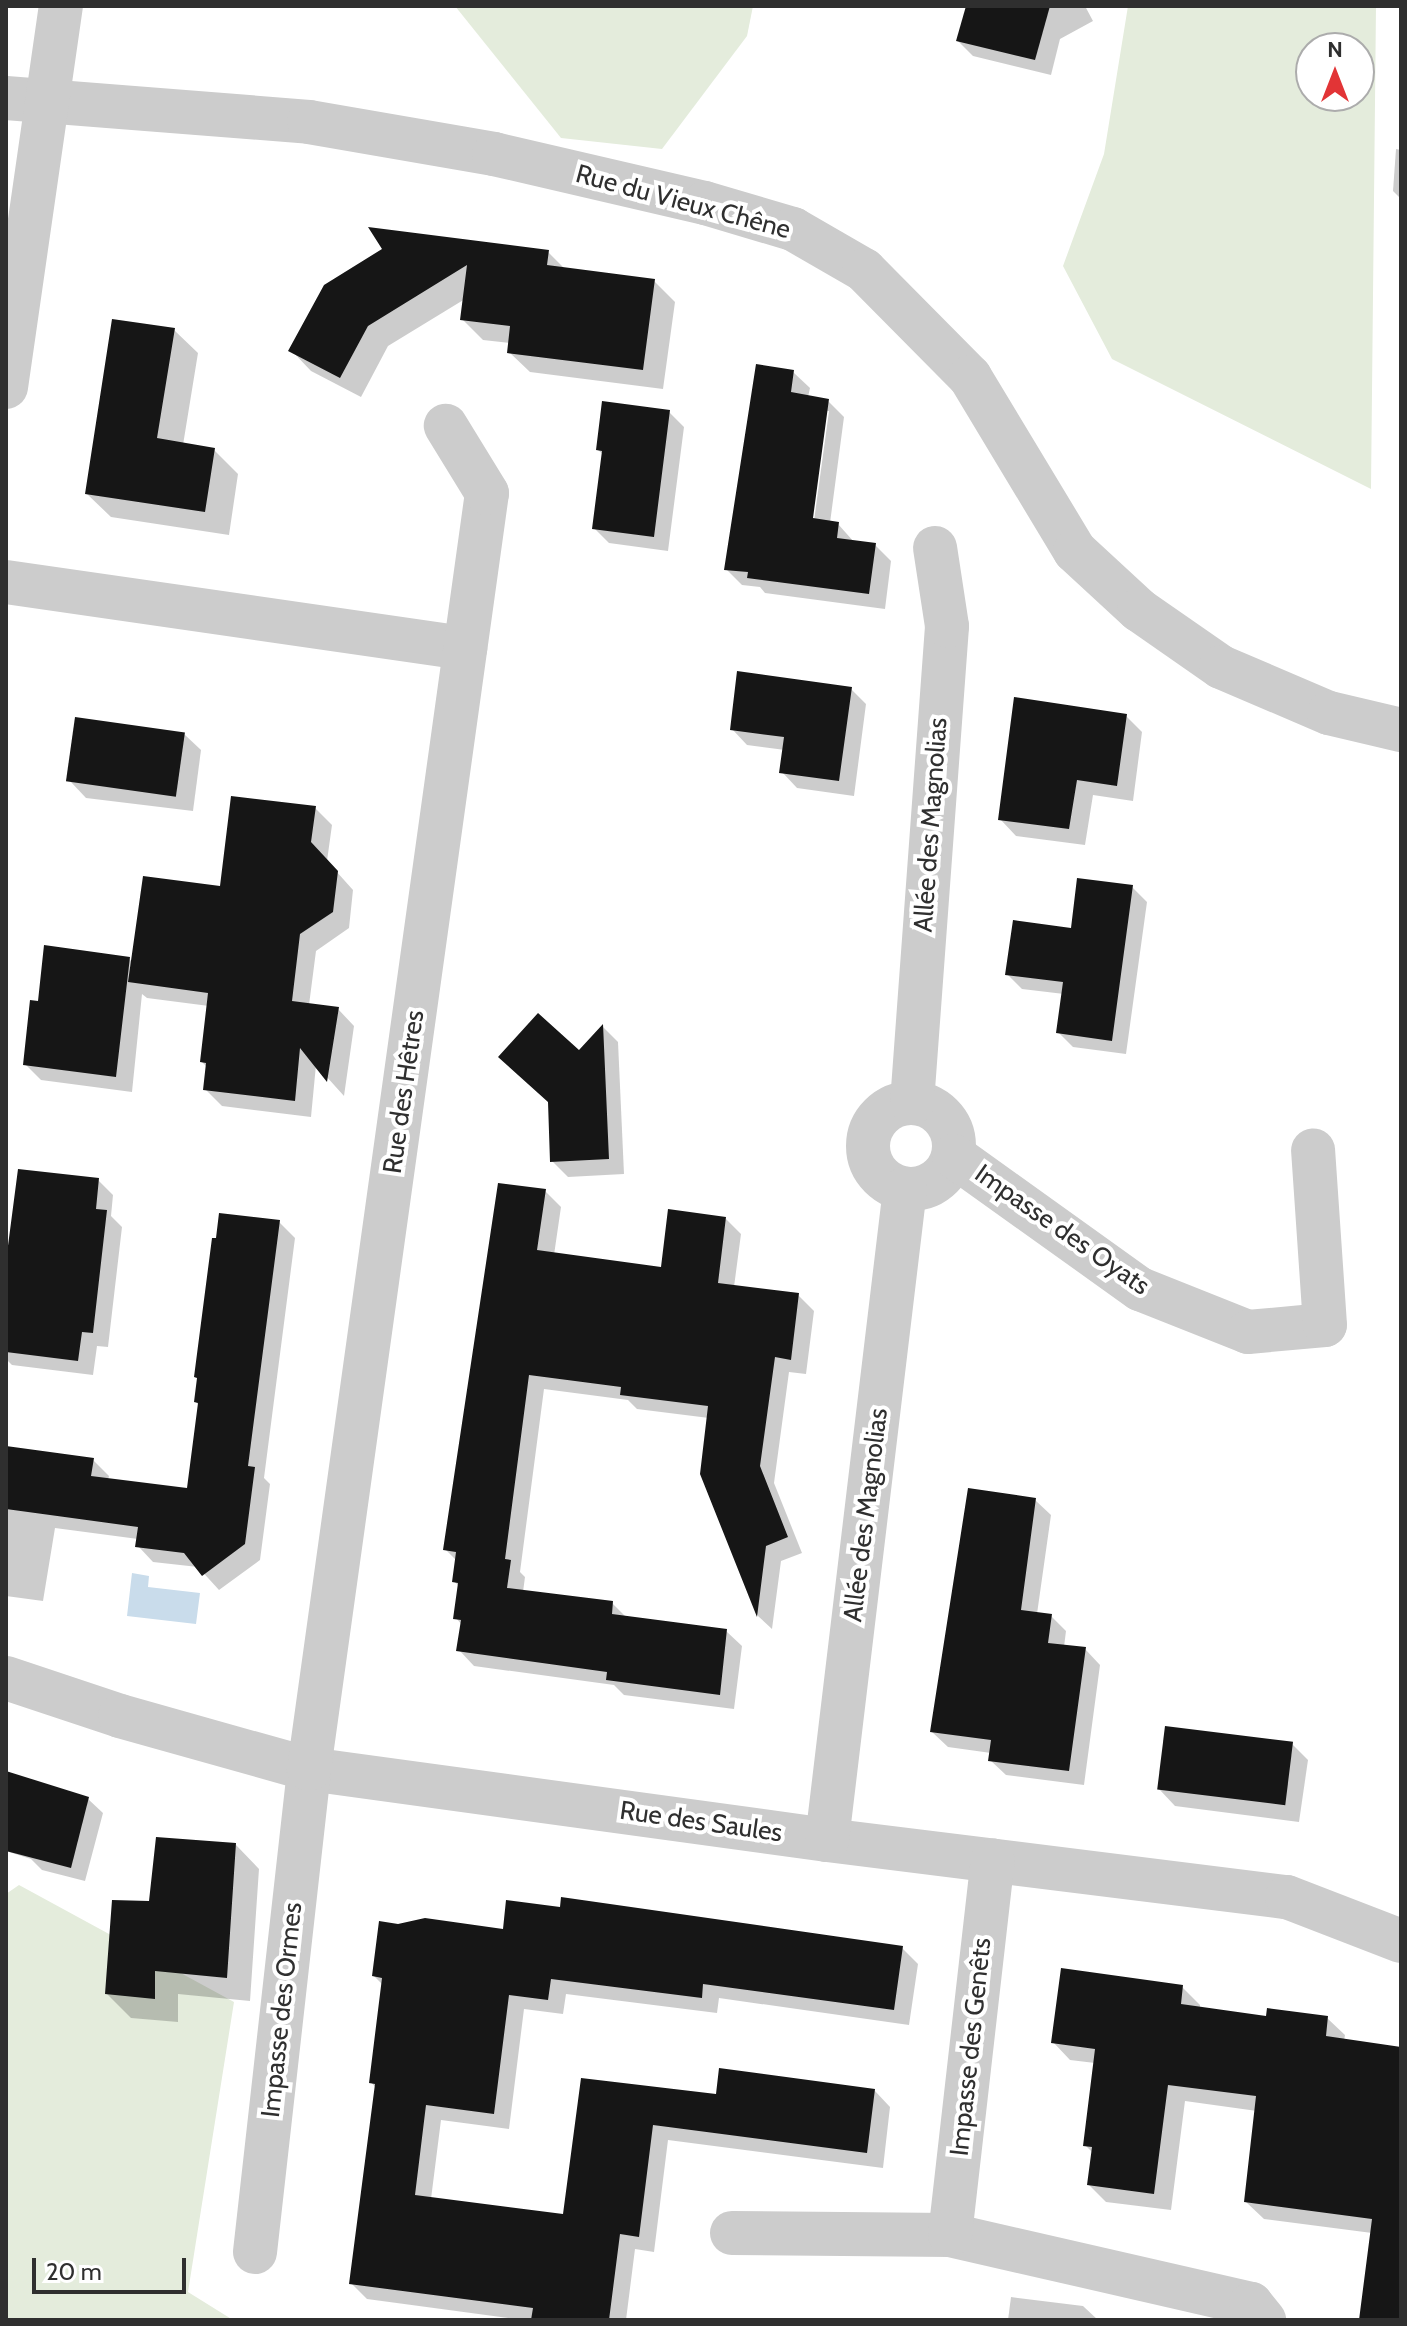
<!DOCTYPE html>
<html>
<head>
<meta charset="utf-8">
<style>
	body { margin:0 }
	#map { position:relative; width:1407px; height:2326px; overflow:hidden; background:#fff; font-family:Cabin,sans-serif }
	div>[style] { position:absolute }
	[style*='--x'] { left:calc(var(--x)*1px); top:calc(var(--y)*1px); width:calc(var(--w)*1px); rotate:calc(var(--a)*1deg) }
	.green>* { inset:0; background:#e4ecdc }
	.water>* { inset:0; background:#c9dceb }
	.shadow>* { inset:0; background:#0003 }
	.building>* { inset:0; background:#161616; transform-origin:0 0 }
	.minor>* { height:44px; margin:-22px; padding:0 22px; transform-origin:22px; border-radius:22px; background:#ccc }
	.minor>.ring { margin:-22px; padding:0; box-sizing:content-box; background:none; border:44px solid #ccc; border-radius:50% }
	span { translate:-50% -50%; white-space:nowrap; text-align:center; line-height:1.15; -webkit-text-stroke:8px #fff; paint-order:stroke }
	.street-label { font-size:26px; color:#2f2f2f }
	.frame { position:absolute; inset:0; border:8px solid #2f2f2f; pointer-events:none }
	.north { position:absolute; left:1295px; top:32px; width:80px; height:80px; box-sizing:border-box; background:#fff; border:2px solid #acacac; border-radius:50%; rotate:0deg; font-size:22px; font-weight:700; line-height:32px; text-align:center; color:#2f2f2f }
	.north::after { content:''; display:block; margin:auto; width:28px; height:36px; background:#e23436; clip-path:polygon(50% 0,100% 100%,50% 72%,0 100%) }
	.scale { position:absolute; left:32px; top:2258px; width:154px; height:36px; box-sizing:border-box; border:4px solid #2f2f2f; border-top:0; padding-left:10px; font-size:24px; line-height:28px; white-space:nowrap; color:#2f2f2f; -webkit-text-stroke:6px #fff; paint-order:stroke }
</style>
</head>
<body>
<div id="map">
	<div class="green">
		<i style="clip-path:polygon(455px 6px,753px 6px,747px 36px,662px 149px,561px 138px)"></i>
		<i style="clip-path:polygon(evenodd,1128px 6px,1376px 6px,1371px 489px,1112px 359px,1063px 266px,1104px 154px,1128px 6px,1311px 48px,1359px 48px,1359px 96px,1311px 96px,1311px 48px)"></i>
		<i style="clip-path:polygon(19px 1885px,234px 2002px,188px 2292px,233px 2320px,6px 2320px,6px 1894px)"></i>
	</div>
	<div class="water">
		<i style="clip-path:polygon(132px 1573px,149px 1576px,148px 1587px,200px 1593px,196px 1624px,127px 1616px)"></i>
	</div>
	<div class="shadow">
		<i style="clip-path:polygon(968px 6px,1085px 6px,1093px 21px,1060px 39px,1051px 75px,973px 56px,958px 41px)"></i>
		<i style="clip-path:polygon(1396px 149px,1401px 150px,1401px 199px,1393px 191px)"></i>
		<i style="clip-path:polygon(548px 252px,565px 269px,654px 281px,675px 302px,663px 389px,530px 372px,509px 352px,510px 343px,483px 340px,462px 319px,465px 299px,388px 346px,361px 397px,311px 371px,291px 350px,325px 286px)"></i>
		<i style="clip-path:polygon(174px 330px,198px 353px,183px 445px,214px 450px,238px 474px,229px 535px,111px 517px,87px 494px)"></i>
		<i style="clip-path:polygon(evenodd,793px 372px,810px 388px,808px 397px,828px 401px,844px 417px,830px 523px,838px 524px,854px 542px,875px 545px,891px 561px,885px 609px,765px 593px,760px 587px,742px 585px,726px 569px,793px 372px,825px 411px,829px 411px,813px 528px,809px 528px,825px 411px)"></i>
		<i style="clip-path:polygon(669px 412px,684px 427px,668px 551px,609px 543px,594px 528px,604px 455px,598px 450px)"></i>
		<i style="clip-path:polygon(851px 689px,866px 704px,854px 796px,797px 788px,782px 772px,785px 750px,747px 745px,732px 729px)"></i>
		<i style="clip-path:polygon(1126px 716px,1142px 732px,1133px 801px,1093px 795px,1085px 845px,1016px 836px,1000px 819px)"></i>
		<i style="clip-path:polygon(184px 734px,201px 750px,193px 811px,86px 798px,70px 781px)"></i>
		<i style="clip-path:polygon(315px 808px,332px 825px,327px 861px,353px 890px,349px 928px,316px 951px,309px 1005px,338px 1009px,354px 1026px,344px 1096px,316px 1065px,311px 1117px,222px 1106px,205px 1089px,207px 1067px,202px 1062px,209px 1006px,147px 998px,142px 994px,132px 1092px,41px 1080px,25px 1064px,39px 1003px,129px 959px,133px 963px)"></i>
		<i style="clip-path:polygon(1132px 887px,1147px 902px,1126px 1054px,1073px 1047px,1058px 1032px,1064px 994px,1022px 989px,1007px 974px)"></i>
		<i style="clip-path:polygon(603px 1027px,618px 1042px,624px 1174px,568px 1177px,552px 1161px,579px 1053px)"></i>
		<i style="clip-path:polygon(98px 1180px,113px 1195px,111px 1216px,122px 1227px,108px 1347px,97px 1346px,93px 1375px,12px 1365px,6px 1359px,6px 1276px)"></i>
		<i style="clip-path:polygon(545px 1191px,561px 1207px,554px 1255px,662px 1269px,726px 1219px,741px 1234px,734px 1287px,798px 1295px,814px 1311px,806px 1374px,789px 1372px,774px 1483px,802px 1553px,781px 1561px,772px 1629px,758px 1616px,702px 1474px,709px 1418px,637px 1409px,628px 1400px,544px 1389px,520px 1572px,525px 1577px,523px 1592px,612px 1603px,627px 1618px,726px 1631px,742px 1646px,734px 1709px,624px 1695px,614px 1685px,474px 1666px,459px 1650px,462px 1625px,456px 1618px,460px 1587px,454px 1581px,457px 1561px,446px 1550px)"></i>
		<i style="clip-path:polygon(279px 1222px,295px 1238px,264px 1478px,270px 1484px,260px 1560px,219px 1590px,198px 1567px,153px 1562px,138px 1546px,138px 1539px,55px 1528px,43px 1601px,6px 1596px,6px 1466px,93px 1460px,109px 1476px,108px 1480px,188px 1490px,199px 1405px,196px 1402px)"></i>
		<i style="clip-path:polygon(1035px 1500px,1051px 1515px,1037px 1614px,1051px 1616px,1066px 1631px,1064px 1647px,1085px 1649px,1100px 1665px,1084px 1785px,1006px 1775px,990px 1760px,991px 1753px,948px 1747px,932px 1732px)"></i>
		<i style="clip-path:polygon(1292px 1744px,1308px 1760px,1299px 1822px,1175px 1806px,1159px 1789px)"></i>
		<i style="clip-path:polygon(6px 1773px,88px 1799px,103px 1813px,85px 1881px,42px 1870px,31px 1859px,6px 1851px)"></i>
		<i style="clip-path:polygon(236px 1845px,259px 1869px,250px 2001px,178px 1994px,178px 2022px,131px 2018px,107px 1994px,151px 1903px)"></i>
		<i style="clip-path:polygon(504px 1931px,902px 1948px,918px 1964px,909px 2025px,719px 1998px,717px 2013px,566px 1994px,563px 2014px,524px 2009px,509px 2129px,441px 2120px,431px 2199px,565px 2216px,582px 2080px,717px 2096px,875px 2091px,890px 2107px,883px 2168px,668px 2140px,654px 2252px,635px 2249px,626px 2320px,524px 2320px,367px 2299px,351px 2283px,376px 2088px,371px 2082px,383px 1985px,374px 1976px)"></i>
		<i style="clip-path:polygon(1182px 1987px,1200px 2005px,1200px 2009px,1268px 2018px,1327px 2018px,1345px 2035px,1344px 2041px,1401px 2049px,1401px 2320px,1361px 2320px,1372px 2233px,1264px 2219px,1246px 2202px,1257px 2111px,1185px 2101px,1171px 2210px,1106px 2202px,1089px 2185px,1093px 2153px,1085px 2145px,1095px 2063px,1070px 2060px,1053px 2042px)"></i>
		<i style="clip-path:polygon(1011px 2297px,1083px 2306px,1098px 2320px,1008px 2320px)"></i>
	</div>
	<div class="building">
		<i style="clip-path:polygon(966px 6px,1050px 6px,1035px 60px,956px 41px)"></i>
		<i style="clip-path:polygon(368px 227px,549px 250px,547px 265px,655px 279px,643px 370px,507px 353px,510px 326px,460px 320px,467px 265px,368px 326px,340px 378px,288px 351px,324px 285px,382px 249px)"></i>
		<i style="clip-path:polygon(112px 319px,175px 328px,157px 438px,215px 448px,205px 512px,85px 494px)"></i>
		<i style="clip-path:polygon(756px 364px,794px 370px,791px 392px,829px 399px,813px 518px,839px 522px,837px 538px,876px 543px,869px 594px,747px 578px,748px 572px,724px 570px)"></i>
		<i style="clip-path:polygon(602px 401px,670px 410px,654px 537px,592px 529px,602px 451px,596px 450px)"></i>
		<i style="clip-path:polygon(737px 671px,852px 687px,839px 781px,779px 773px,784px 737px,730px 730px)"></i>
		<i style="clip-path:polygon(1014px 697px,1127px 714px,1117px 786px,1077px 780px,1069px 829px,998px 820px)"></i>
		<i style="left:75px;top:717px;width:111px;height:65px;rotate:8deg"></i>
		<i style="clip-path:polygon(231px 796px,316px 806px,311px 842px,338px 871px,333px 912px,300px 934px,292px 1001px,339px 1007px,327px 1082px,300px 1048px,295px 1101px,203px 1090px,206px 1063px,200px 1062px,208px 993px,128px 982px,143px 876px,220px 886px)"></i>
		<i style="clip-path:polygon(1077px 878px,1133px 885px,1112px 1041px,1056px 1033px,1063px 982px,1005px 975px,1013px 920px,1071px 928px)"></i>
		<i style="clip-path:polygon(44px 945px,130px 957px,116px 1077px,23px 1065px,30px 1000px,38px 1001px)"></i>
		<i style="clip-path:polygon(538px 1013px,579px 1050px,603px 1024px,609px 1159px,550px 1162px,548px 1102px,498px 1057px)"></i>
		<i style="clip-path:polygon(18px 1169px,99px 1178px,96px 1209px,107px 1210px,93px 1333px,82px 1332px,78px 1361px,6px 1352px,6px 1261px)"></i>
		<i style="clip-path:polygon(498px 1183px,546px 1189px,537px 1250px,661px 1267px,668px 1209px,726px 1217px,718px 1283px,799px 1293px,791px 1360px,775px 1357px,760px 1466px,788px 1537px,766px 1546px,757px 1617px,700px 1474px,708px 1406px,620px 1395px,621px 1387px,529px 1375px,505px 1559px,511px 1560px,507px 1588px,613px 1601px,612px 1614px,727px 1629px,720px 1695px,606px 1680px,607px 1672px,456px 1651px,461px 1620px,453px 1619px,458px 1583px,452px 1582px,456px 1552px,443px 1550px)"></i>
		<i style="clip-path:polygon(219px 1213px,280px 1220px,248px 1466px,255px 1467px,245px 1544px,202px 1576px,184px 1553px,135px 1547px,138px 1527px,6px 1509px,6px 1446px,94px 1458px,91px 1476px,187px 1488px,198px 1403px,194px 1402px,197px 1378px,194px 1377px,212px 1238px,216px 1238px)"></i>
		<i style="clip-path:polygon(968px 1488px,1036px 1498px,1021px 1610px,1052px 1614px,1048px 1643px,1086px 1647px,1069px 1771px,988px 1761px,991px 1740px,930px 1732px)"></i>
		<i style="left:1165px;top:1726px;width:129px;height:64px;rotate:7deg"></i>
		<i style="clip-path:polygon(6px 1771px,89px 1797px,71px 1868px,6px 1851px)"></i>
		<i style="clip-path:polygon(156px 1837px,236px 1843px,227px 1978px,155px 1971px,155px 1999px,105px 1994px,112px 1900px,149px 1901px)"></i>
		<i style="clip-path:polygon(561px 1897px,903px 1946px,894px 2010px,703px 1984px,702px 1998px,551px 1979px,548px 2000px,509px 1995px,494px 2114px,426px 2105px,415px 2195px,563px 2214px,581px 2078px,716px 2094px,719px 2068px,875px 2089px,867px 2153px,653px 2125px,639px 2237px,620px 2234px,609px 2320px,531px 2320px,533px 2308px,349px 2284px,375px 2084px,369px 2083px,382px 1978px,372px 1976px,379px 1921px,398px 1924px,425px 1918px,503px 1929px,506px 1900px,560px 1907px)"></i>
		<i style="clip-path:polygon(1061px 1968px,1183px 1985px,1181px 2004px,1266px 2016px,1267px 2008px,1328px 2016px,1326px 2036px,1401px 2047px,1401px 2320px,1359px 2320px,1372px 2219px,1244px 2202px,1256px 2096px,1168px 2085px,1154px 2194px,1087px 2185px,1092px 2147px,1083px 2146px,1095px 2049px,1051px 2043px)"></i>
	</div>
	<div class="minor">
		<i style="--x:6;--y:98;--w:304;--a:4.5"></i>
		<i style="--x:309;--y:122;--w:188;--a:9.8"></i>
		<i style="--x:494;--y:154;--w:217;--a:13.1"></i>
		<i style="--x:705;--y:203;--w:92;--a:16.5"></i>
		<i style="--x:793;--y:229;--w:82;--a:30"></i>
		<i style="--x:864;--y:270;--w:151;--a:45.3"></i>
		<i style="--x:970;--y:377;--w:203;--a:58.9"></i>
		<i style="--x:1075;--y:551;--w:87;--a:42.7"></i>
		<i style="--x:1139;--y:610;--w:100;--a:34.8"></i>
		<i style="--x:1221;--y:667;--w:117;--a:23.1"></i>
		<i style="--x:1329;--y:713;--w:74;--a:13.3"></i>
		<i style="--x:6;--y:387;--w:385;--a:-81.8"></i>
		<i style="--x:6;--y:582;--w:464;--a:8.2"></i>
		<i class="ring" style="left:868px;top:1103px;width:42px;height:42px"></i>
		<i style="--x:912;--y:1103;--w:478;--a:-85.8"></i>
		<i style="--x:947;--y:626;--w:79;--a:-98.7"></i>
		<i style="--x:954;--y:1156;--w:229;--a:35.6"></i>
		<i style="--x:1140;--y:1289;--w:116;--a:21.7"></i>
		<i style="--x:1248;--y:1332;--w:77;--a:-5.2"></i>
		<i style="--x:1325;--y:1325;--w:175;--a:-93.9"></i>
		<i style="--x:6;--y:1678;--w:120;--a:18.4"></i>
		<i style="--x:120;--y:1716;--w:196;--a:15.7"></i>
		<i style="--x:309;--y:1769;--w:523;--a:7.8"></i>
		<i style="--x:827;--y:1840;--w:464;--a:7.1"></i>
		<i style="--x:1287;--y:1897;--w:122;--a:21.1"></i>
		<i style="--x:827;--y:1840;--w:656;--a:-83.17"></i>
		<i style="--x:732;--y:2233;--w:218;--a:0.5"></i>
		<i style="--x:950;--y:2235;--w:309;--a:12.9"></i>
		<i style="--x:1251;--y:2304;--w:21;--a:51"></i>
		<i style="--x:950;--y:2235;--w:377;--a:-83.5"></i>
		<i style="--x:255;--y:2252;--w:486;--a:-83.6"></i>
		<i style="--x:309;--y:1769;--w:1288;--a:-82.06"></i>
		<i style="--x:487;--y:493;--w:79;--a:-121.5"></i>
	</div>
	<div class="street-label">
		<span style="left:683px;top:202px;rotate:15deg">Rue du Vieux Chêne</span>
		<span style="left:931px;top:825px;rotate:-86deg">Allée des Magnolias</span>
		<span style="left:404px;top:1092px;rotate:-82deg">Rue des Hêtres</span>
		<span style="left:1062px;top:1230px;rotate:35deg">Impasse des Oyats</span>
		<span style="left:866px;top:1515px;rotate:-83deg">Allée des Magnolias</span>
		<span style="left:701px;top:1822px;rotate:8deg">Rue des Saules</span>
		<span style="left:282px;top:2010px;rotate:-84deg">Impasse des Ormes</span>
		<span style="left:971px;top:2047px;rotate:-84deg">Impasse des Genêts</span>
	</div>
	<div class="frame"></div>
	<div class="north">N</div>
	<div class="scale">20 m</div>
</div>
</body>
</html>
